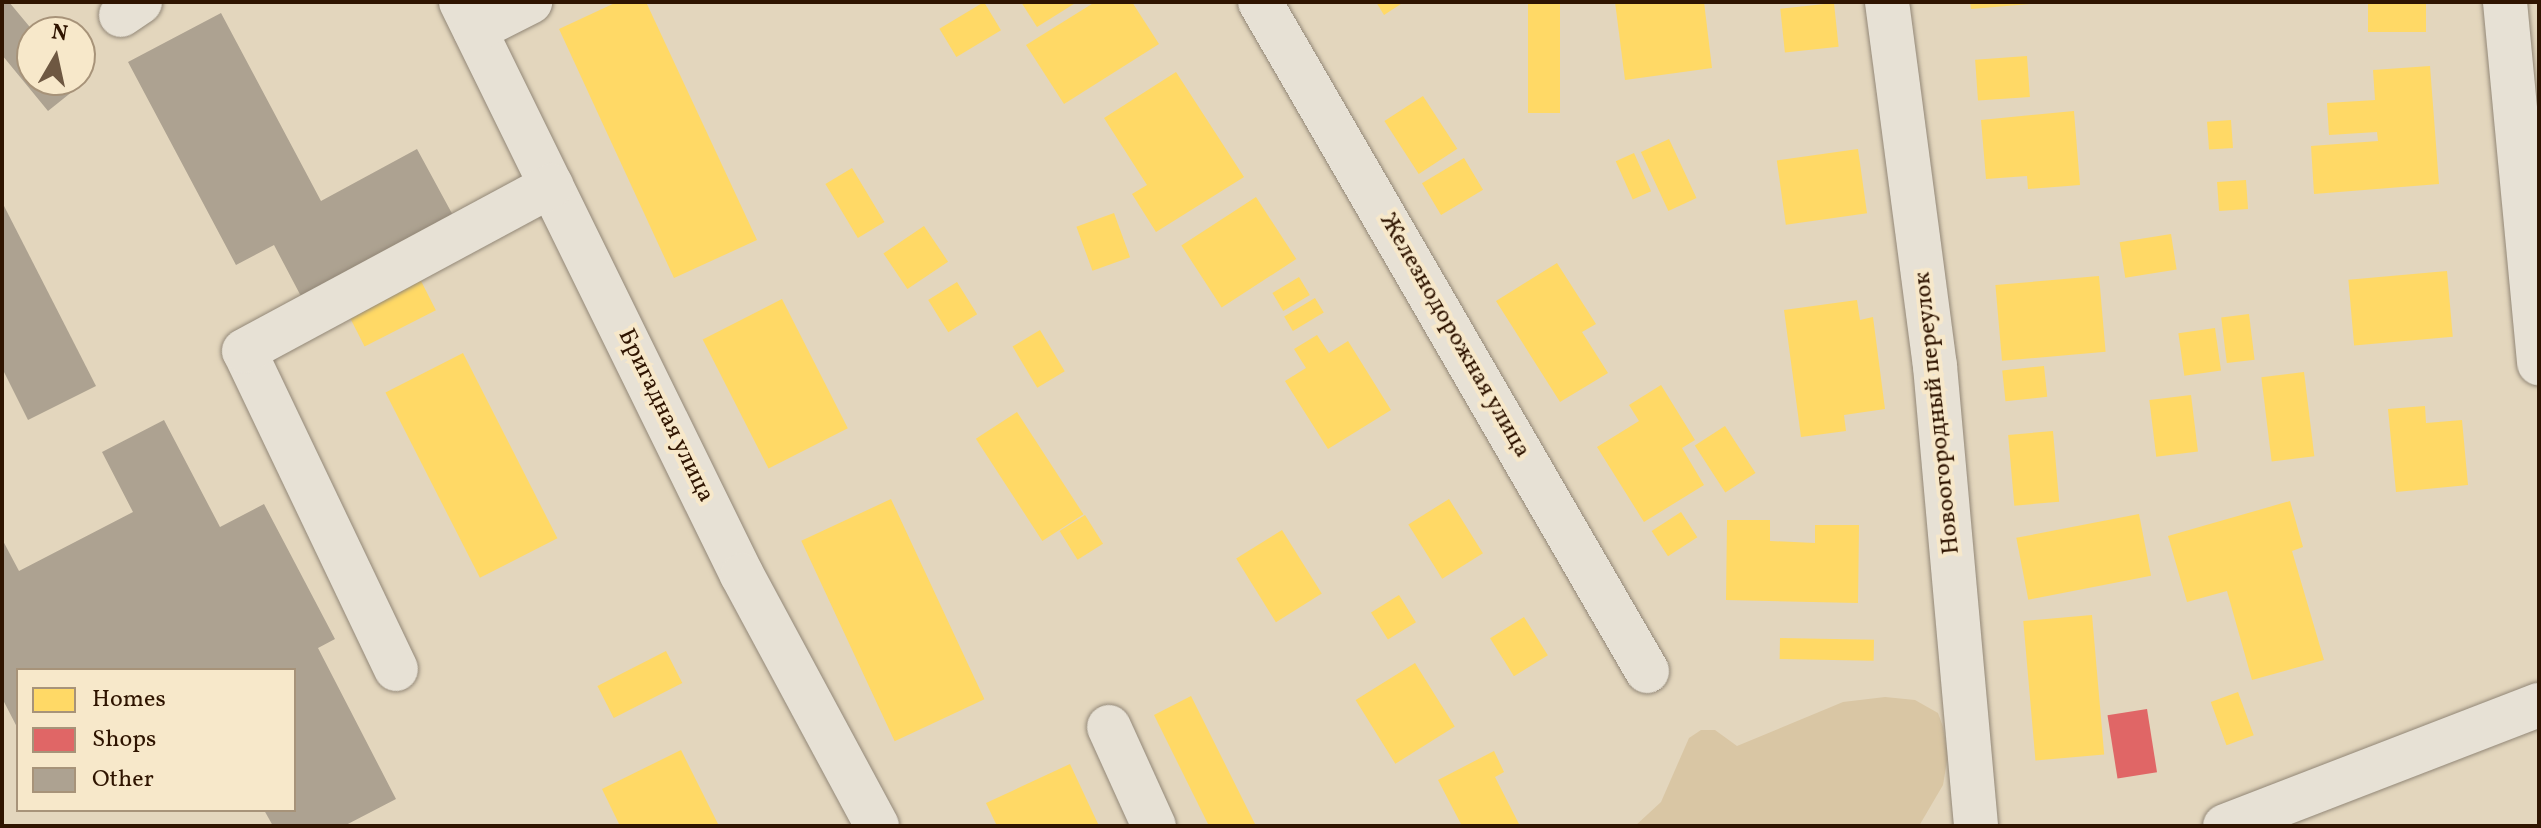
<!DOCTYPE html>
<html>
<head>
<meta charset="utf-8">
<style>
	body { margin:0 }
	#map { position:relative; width:2541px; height:828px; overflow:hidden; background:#e3d6bd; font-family:Vollkorn,serif }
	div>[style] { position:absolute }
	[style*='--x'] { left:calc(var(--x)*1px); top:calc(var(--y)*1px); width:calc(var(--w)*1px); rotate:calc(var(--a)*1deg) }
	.green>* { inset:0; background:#d9c6a4 }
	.homes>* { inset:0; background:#ffd966; transform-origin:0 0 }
	.shops>* { inset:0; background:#e06666; transform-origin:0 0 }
	.building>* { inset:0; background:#ada291 }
	.roads { filter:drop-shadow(0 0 2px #928777) drop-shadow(0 0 2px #928777) }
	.minor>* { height:44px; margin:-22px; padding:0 22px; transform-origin:22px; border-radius:22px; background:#e7e1d5 }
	span { translate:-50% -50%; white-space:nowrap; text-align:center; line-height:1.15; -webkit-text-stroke:8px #f7e8ca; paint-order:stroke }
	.street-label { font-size:24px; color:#2f1400 }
	.frame { position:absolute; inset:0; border:4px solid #2f1400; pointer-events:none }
	.legend { position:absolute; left:16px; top:668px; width:280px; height:144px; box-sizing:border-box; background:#f7e8ca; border:2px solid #a79379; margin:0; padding:10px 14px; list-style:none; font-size:24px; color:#2f1400 }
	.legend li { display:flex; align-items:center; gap:16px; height:40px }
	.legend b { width:40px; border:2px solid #a79379 }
	.north { position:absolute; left:16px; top:16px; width:80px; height:80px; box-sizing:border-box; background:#f7e8ca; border:2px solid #a79379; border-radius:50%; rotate:9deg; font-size:22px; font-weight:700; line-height:32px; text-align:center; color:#2f1400 }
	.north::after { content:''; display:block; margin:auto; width:28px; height:36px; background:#6e5842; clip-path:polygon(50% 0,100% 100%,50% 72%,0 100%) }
</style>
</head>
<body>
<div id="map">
	<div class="green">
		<i style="clip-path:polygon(1885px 697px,1915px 700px,1938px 713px,1943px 727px,1948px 755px,1943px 785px,1919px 826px,1635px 826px,1661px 802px,1689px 738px,1701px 730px,1715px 730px,1737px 746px,1843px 702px)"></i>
	</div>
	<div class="homes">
		<i style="clip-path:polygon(617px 2px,646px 2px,757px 240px,674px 278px,559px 29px)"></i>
		<i style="left:984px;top:2px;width:33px;height:52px;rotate:59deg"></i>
		<i style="clip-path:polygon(1021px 2px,1077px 2px,1037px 27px)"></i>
		<i style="clip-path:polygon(1095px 2px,1132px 2px,1159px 44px,1064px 104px,1026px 45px)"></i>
		<i style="clip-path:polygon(1376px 2px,1404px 2px,1384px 15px)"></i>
		<i style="left:1528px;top:2px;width:32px;height:111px"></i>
		<i style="clip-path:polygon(1615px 2px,1704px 2px,1712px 68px,1625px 80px)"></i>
		<i style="clip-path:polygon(1970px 2px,2029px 2px,2030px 4px,1971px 9px)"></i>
		<i style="left:2368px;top:2px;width:58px;height:30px"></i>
		<i style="left:1834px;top:3px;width:44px;height:54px;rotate:84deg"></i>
		<i style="left:2027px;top:56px;width:41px;height:52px;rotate:86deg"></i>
		<i style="clip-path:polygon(2430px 66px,2439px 184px,2314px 194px,2311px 146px,2378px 141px,2377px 132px,2329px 135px,2327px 103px,2375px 100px,2373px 70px)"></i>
		<i style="clip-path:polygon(1176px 72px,1244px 177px,1156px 232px,1132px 194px,1147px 185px,1104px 118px)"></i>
		<i style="left:1423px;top:96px;width:63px;height:46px;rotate:57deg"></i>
		<i style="clip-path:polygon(2074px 111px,2080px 185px,2028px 189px,2027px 176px,1986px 179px,1981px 120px)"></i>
		<i style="left:2231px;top:120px;width:28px;height:24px;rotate:86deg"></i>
		<i style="left:1669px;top:139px;width:65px;height:31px;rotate:65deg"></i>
		<i style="left:1858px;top:149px;width:65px;height:82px;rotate:82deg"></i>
		<i style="left:1634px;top:153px;width:42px;height:20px;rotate:66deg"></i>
		<i style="left:1464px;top:158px;width:37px;height:49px;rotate:59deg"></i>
		<i style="left:852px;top:168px;width:63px;height:31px;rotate:59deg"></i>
		<i style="left:2246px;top:180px;width:29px;height:29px;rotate:86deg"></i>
		<i style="left:1256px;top:197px;width:74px;height:89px;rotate:57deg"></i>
		<i style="left:1114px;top:213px;width:47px;height:40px;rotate:70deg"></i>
		<i style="left:924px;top:226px;width:43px;height:49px;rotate:56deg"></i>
		<i style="left:2171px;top:234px;width:36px;height:52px;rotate:81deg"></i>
		<i style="clip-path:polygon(1557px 263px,1596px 324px,1582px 332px,1608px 373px,1560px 402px,1496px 301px)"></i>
		<i style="left:2447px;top:271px;width:66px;height:99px;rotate:85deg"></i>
		<i style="left:2099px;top:276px;width:76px;height:104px;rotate:85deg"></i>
		<i style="left:1299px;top:277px;width:21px;height:31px;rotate:59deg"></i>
		<i style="left:420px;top:279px;width:35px;height:80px;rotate:63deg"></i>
		<i style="left:957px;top:282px;width:38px;height:34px;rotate:58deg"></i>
		<i style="left:1315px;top:298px;width:17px;height:36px;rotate:59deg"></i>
		<i style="left:782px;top:299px;width:145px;height:89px;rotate:63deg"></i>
		<i style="clip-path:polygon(1857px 300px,1860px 320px,1873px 317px,1885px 409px,1844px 415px,1846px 431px,1801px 437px,1784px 310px)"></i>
		<i style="left:2249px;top:314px;width:46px;height:28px;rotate:83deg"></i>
		<i style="left:2215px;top:328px;width:43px;height:37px;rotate:82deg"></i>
		<i style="left:1040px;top:330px;width:48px;height:32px;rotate:59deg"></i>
		<i style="clip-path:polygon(1317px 335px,1329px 353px,1348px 341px,1391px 410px,1328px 449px,1285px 381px,1306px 368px,1294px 349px)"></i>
		<i style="left:463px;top:353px;width:208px;height:87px;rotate:63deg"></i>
		<i style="left:2044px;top:366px;width:31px;height:42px;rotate:84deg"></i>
		<i style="left:2304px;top:372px;width:85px;height:43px;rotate:83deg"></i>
		<i style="clip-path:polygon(1661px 385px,1695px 440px,1682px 448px,1704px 485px,1644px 522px,1597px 447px,1639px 421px,1629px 405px)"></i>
		<i style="left:2191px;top:395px;width:57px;height:42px;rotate:83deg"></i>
		<i style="clip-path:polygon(2425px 406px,2426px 423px,2462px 420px,2468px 485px,2396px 492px,2388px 409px)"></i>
		<i style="left:1017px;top:412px;width:122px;height:49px;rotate:57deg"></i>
		<i style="left:1725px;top:426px;width:56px;height:36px;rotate:57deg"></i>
		<i style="left:2053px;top:431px;width:71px;height:45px;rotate:85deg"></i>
		<i style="left:891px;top:499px;width:221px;height:99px;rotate:65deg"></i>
		<i style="left:1449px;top:499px;width:64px;height:48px;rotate:58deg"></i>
		<i style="clip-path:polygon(2290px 501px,2303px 547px,2292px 551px,2324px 660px,2252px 680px,2227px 591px,2187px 602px,2168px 536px)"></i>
		<i style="left:1681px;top:512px;width:30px;height:35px;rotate:57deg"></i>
		<i style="left:2139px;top:514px;width:63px;height:125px;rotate:79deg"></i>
		<i style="left:1085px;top:515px;width:34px;height:30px;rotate:58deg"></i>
		<i style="clip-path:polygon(1727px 520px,1770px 520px,1770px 541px,1815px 543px,1815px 525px,1859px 525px,1858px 603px,1726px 600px)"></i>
		<i style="left:1282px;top:530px;width:75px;height:54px;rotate:58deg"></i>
		<i style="left:1399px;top:595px;width:32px;height:33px;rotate:58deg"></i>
		<i style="left:2092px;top:615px;width:140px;height:69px;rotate:85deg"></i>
		<i style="left:1524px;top:617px;width:45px;height:40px;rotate:58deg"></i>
		<i style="left:1780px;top:638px;width:94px;height:21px;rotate:1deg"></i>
		<i style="left:666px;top:651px;width:36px;height:77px;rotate:63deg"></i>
		<i style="left:1415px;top:663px;width:75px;height:70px;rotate:58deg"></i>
		<i style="left:2238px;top:692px;width:46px;height:29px;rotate:70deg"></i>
		<i style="clip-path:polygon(1191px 696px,1256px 826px,1209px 826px,1154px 715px)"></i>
		<i style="clip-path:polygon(681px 750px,719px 826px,620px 826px,602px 789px)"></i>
		<i style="clip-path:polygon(1494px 751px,1504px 772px,1495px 777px,1519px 824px,1462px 826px,1438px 780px)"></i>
		<i style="clip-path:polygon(1070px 764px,1099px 826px,997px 826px,986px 803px)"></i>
	</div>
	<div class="shops">
		<i style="left:2147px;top:709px;width:64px;height:40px;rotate:81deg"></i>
	</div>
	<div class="building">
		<i style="clip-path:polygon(2px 2px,9px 2px,34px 32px,32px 80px,73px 80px,78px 87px,48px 111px,2px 55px)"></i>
		<i style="clip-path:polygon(221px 13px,321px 201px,417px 149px,455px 219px,303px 300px,274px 245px,236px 265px,128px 62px)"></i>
		<i style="clip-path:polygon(2px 202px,96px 386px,28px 420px,2px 368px)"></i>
		<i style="clip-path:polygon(164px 420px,220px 527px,264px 504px,335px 639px,318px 648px,396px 799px,344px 826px,273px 826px,264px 810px,294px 810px,294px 670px,18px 670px,18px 729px,2px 698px,2px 539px,19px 571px,133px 512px,102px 452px)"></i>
	</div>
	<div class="roads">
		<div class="minor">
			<i style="--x:461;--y:2;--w:638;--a:63.88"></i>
			<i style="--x:742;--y:575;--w:285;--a:61.7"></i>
			<i style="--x:1260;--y:2;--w:773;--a:59.95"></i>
			<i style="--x:1887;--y:2;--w:367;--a:82.5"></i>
			<i style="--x:1935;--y:366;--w:462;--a:84.9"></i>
			<i style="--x:2505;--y:2;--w:363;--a:84.6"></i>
			<i style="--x:121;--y:15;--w:23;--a:-34"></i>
			<i style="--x:475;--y:30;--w:62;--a:-27"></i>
			<i style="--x:396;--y:669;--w:352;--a:-115.5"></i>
			<i style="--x:244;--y:351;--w:349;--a:-28.3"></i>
			<i style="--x:1109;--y:727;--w:109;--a:65.6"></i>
			<i style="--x:2225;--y:826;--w:337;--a:-21.1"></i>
		</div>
	</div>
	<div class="street-label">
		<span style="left:1454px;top:336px;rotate:60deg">Железнодорожная улица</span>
		<span style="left:1938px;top:413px;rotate:-96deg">Новоогородный переулок</span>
		<span style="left:665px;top:416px;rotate:64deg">Бригадная улица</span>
	</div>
	<div class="frame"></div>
	<ul class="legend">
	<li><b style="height:22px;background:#ffd966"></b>Homes</li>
	<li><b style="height:22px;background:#e06666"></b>Shops</li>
	<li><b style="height:22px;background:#ada291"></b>Other</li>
	</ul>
	<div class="north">N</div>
</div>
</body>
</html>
